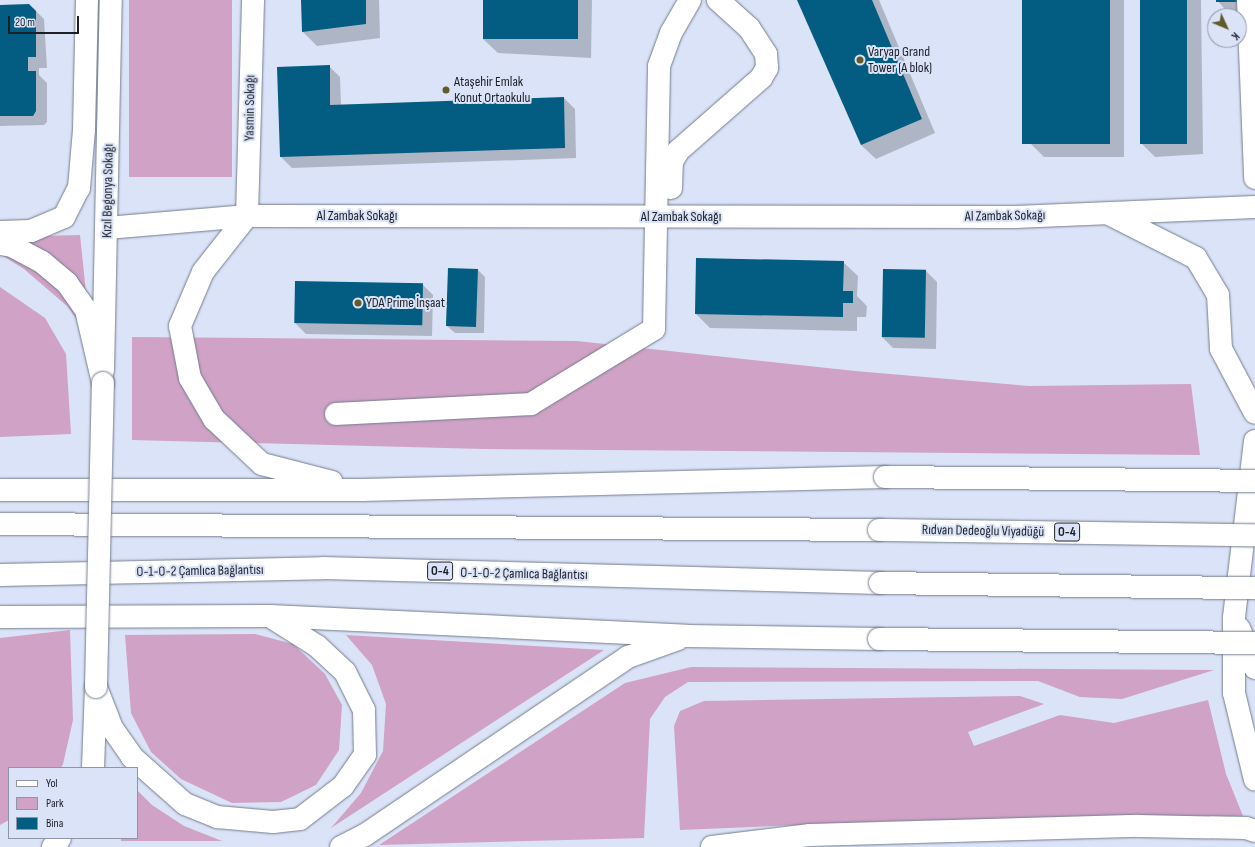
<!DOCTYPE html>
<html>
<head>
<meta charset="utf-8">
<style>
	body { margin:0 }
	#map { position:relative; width:1255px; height:847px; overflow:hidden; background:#dae3f7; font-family:"Sofia Sans Condensed",sans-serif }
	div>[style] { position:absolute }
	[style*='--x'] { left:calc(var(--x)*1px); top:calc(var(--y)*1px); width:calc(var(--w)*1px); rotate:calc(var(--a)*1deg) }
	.green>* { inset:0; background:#d0a2c5; transform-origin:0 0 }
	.shadow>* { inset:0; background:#0003 }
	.building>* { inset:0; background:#035c81; transform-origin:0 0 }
	.roads { filter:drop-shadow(0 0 1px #747c8e) drop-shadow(0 0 1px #747c8e) }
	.minor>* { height:22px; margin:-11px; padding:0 11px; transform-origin:11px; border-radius:11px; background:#fff }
	.major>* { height:22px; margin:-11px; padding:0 11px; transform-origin:11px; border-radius:11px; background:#fff }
	.highway>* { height:22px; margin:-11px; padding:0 11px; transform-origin:11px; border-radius:11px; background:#fff }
	.bridges { filter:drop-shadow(0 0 1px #747c8e) drop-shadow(0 0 1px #747c8e) }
	.major-bridge>* { height:22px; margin:-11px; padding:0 11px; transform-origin:11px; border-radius:11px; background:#fff }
	.highway-bridge>* { height:22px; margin:-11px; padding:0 11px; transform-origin:11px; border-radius:11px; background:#fff }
	.dots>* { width:11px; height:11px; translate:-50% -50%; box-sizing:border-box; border:2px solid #dae3f7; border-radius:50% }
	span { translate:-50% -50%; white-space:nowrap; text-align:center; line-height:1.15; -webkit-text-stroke:4px #dae3f7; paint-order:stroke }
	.shield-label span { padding:1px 3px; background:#dae3f7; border:1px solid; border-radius:3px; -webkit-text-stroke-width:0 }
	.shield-label { font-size:13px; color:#1c1f27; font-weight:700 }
	.poi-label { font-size:14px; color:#1c1f27 }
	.left { translate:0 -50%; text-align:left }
	.street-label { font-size:14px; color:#1c1f27 }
	.legend { position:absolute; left:8px; top:767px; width:130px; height:72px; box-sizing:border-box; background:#dae3f7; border:1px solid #8e95a4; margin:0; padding:5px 7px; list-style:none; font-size:12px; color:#1c1f27 }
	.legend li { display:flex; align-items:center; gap:8px; height:20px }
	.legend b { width:20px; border:1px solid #8e95a4 }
	.north { position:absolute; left:1207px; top:8px; width:40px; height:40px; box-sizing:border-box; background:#dae3f7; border:1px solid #8e95a4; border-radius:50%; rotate:134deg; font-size:11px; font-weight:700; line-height:16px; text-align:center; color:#1c1f27 }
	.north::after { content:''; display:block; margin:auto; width:14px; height:18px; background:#635a27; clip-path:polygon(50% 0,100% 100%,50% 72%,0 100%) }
	.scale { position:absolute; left:8px; top:16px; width:71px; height:18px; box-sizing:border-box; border:2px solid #1c1f27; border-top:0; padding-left:5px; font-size:12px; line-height:14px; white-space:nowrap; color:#1c1f27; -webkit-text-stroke:3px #dae3f7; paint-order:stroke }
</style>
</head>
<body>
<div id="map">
	<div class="green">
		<i style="left:129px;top:0;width:103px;height:177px"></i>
		<i style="clip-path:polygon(80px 235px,91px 340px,67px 306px,24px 269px,0 254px,0 237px)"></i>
		<i style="clip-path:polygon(0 287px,45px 318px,66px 354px,71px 434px,0 437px)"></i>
		<i style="clip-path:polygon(132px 337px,577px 341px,855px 371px,1029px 386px,1191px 384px,1200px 455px,484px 449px,132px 440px)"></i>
		<i style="clip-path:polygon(70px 630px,73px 720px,63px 764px,61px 768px,9px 768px,9px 820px,0 825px,0 638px)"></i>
		<i style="clip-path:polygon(255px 634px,293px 644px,325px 674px,342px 705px,339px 750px,316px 785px,281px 802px,232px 803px,181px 779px,151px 752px,131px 713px,125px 635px)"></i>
		<i style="clip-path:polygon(346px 635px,604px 650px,331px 828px,361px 793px,383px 751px,386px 704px,372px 665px)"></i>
		<i style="clip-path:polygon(691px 667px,1214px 670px,1122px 699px,1080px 697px,1038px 681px,688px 682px,665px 697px,650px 719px,644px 838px,379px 845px,625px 683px)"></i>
		<i style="clip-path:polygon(1020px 696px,1044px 704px,968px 732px,974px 746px,1060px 715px,1114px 723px,1208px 700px,1226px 774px,1243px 816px,892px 821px,680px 830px,674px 726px,680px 711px,704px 701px)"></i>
		<i style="clip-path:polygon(137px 790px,152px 805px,184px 826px,222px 841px,121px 841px,121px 838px,137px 838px)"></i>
	</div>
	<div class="shadow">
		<i style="clip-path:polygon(302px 0,379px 0,380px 38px,317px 46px,303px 32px)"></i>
		<i style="clip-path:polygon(484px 0,592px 0,591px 58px,498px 53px,483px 39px)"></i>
		<i style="clip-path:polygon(798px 0,879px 0,935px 133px,876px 159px,861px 145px)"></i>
		<i style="clip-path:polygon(1023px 0,1124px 0,1124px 157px,1044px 157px,1030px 143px)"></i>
		<i style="clip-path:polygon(1141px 0,1201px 0,1203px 154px,1155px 157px,1141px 143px)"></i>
		<i style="clip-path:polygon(1217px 0,1255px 0,1255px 12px,1228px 13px)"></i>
		<i style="clip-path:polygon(0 6px,33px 8px,44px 19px,47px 68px,39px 68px,39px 75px,47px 83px,47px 122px,44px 125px,0 126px)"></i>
		<i style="clip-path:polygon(329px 66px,340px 77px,341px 105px,564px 98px,575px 109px,576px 158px,292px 168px,281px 157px)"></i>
		<i style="clip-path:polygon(843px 262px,858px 276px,857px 296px,867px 306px,866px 317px,857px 317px,857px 331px,710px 328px,696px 314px)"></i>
		<i style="clip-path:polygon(478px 270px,485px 277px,484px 333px,455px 333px,447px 326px)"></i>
		<i style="clip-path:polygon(884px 270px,926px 271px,937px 282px,936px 349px,893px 348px,882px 337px)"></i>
		<i style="clip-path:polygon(422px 284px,433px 295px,432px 336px,306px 334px,295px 323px)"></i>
	</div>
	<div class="building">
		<i style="clip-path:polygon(301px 0,366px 0,366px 24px,302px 32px)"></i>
		<i style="left:483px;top:0;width:95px;height:39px"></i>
		<i style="clip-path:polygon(797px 0,872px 0,922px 119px,861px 145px)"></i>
		<i style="left:1022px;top:0;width:88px;height:144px"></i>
		<i style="left:1140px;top:0;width:47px;height:144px"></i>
		<i style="left:1216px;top:0;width:32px;height:2px"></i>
		<i style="clip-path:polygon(29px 4px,36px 11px,36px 57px,28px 57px,28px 71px,36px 71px,36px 111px,33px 116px,0 116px,0 5px)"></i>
		<i style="clip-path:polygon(330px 65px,330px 105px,564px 97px,565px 148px,280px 157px,277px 67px)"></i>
		<i style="clip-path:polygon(696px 258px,844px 261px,843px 291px,853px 291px,853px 303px,843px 303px,843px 317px,695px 314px)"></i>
		<i style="left:448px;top:268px;width:30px;height:58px;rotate:2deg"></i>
		<i style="left:883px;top:269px;width:43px;height:68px;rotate:1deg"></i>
		<i style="left:295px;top:281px;width:128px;height:42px;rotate:1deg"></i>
	</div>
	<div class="roads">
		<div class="minor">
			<i style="--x:1248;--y:0;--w:178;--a:87.7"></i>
			<i style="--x:671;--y:188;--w:26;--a:-88"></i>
			<i style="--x:672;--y:162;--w:13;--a:-61"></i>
			<i style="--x:678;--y:151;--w:111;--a:-41.3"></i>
			<i style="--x:761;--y:78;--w:12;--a:-59"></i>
			<i style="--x:767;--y:68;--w:14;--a:-94"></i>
			<i style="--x:766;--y:54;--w:31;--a:-123"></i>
			<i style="--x:749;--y:28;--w:42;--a:-137.9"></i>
			<i style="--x:1111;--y:215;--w:95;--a:26.8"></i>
			<i style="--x:1196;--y:258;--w:43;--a:59.3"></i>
			<i style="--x:1218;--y:295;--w:54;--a:86.8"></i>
			<i style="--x:1221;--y:349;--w:72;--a:62"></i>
			<i style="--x:247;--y:216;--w:216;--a:-88.4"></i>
			<i style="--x:107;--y:228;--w:141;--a:-4.9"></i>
			<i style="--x:247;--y:216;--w:768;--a:0.07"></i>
			<i style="--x:1015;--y:217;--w:240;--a:-2.4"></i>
			<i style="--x:0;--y:232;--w:31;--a:-2"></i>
			<i style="--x:31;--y:231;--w:36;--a:-23"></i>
			<i style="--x:64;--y:217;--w:33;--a:-63"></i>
			<i style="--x:79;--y:188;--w:58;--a:-85.1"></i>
			<i style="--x:84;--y:130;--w:130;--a:-88.7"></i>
			<i style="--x:103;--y:370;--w:370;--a:-88.8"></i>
			<i style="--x:336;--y:414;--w:195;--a:-2.9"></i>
			<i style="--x:531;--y:404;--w:144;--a:-31.4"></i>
			<i style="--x:654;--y:329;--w:263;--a:-88.9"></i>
			<i style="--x:659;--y:66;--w:35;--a:-70"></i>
			<i style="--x:671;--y:33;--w:38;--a:-60"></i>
			<i style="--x:1255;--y:441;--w:178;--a:96.8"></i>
			<i style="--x:1234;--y:618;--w:75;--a:90"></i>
			<i style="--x:1234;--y:693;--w:89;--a:76.4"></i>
			<i style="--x:1239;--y:628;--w:43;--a:68.2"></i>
		</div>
		<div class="major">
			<i style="--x:0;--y:244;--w:12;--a:9"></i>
			<i style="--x:12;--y:246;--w:34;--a:28"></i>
			<i style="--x:42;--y:262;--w:33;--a:40"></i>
			<i style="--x:67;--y:283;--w:33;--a:55"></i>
			<i style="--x:86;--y:310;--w:75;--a:76.9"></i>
			<i style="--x:93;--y:768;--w:81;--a:-87.9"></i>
			<i style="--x:53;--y:847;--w:11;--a:-52"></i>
			<i style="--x:712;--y:847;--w:99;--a:-7"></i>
			<i style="--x:810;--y:835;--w:329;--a:-1.6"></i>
			<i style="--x:1139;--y:826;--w:107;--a:1.1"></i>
			<i style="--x:1246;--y:828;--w:9;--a:18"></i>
		</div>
		<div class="highway">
			<i style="--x:247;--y:216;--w:71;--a:128.2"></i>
			<i style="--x:203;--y:272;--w:59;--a:113.1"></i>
			<i style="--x:180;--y:326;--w:53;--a:79.1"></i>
			<i style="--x:190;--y:378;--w:48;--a:59.7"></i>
			<i style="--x:214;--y:419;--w:66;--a:43.2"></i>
			<i style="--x:262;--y:464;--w:72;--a:14.4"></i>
			<i style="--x:0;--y:490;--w:362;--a:0"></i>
			<i style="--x:362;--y:490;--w:523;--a:-1.42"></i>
			<i style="--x:0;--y:524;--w:879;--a:0.39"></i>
			<i style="--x:0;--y:575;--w:323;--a:-1.2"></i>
			<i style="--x:323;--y:568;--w:557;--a:1.54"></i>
			<i style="--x:0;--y:617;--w:270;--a:-0.2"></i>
			<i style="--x:270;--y:616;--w:417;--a:2.7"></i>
			<i style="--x:687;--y:636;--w:192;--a:0.9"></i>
			<i style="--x:96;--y:687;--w:44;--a:68.7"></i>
			<i style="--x:112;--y:728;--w:35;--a:55"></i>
			<i style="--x:132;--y:757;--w:71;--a:41.6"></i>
			<i style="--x:185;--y:804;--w:35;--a:22"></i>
			<i style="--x:217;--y:817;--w:56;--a:5.1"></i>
			<i style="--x:273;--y:822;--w:27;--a:-6"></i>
			<i style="--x:300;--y:819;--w:54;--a:-37.5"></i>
			<i style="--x:343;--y:786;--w:38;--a:-55"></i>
			<i style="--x:365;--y:755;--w:45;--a:-91.3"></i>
			<i style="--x:364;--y:710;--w:42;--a:-116.6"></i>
			<i style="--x:345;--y:672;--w:38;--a:-137"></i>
			<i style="--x:317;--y:646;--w:54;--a:-147.8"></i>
			<i style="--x:341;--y:847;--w:27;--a:-27"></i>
			<i style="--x:365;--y:835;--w:318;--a:-34.1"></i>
			<i style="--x:628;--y:657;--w:53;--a:-19.8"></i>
		</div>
	</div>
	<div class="bridges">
		<div class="major-bridge">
			<i style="--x:96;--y:687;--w:304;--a:-88.7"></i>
		</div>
		<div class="highway-bridge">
			<i style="--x:885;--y:477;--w:370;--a:0.6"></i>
			<i style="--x:879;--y:530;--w:376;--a:0.8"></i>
			<i style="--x:880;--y:583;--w:375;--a:0.8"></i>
			<i style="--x:879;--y:639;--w:376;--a:0.6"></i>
		</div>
	</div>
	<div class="dots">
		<i style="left:860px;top:60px;background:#635a27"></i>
		<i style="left:446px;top:90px;background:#635a27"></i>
		<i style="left:358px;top:303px;background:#635a27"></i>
	</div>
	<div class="shield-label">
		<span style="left:1067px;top:532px">O-4</span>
		<span style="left:440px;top:571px">O-4</span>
	</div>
	<div class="poi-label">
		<span class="left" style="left:868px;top:60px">Varyap Grand<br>Tower (A blok)</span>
		<span class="left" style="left:454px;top:90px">Ataşehir Emlak<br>Konut Ortaokulu</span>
		<span class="left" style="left:366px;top:303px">YDA Prime İnşaat</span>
	</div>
	<div class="street-label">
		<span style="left:250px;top:108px;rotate:-89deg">Yasmin Sokağı</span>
		<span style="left:108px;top:191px;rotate:-89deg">Kızıl Begonya Sokağı</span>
		<span style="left:357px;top:216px">Al Zambak Sokağı</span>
		<span style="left:1005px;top:216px;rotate:-1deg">Al Zambak Sokağı</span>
		<span style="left:681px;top:217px">Al Zambak Sokağı</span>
		<span style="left:983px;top:531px;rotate:1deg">Rıdvan Dedeoğlu Viyadüğü</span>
		<span style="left:200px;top:571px;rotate:-1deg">O-1-O-2 Çamlıca Bağlantısı</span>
		<span style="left:524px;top:574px;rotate:1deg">O-1-O-2 Çamlıca Bağlantısı</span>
	</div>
	<ul class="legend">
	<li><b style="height:5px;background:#fff"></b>Yol</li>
	<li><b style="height:11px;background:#d0a2c5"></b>Park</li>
	<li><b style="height:11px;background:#035c81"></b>Bina</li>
	</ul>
	<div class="north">K</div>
	<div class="scale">20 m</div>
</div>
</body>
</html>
